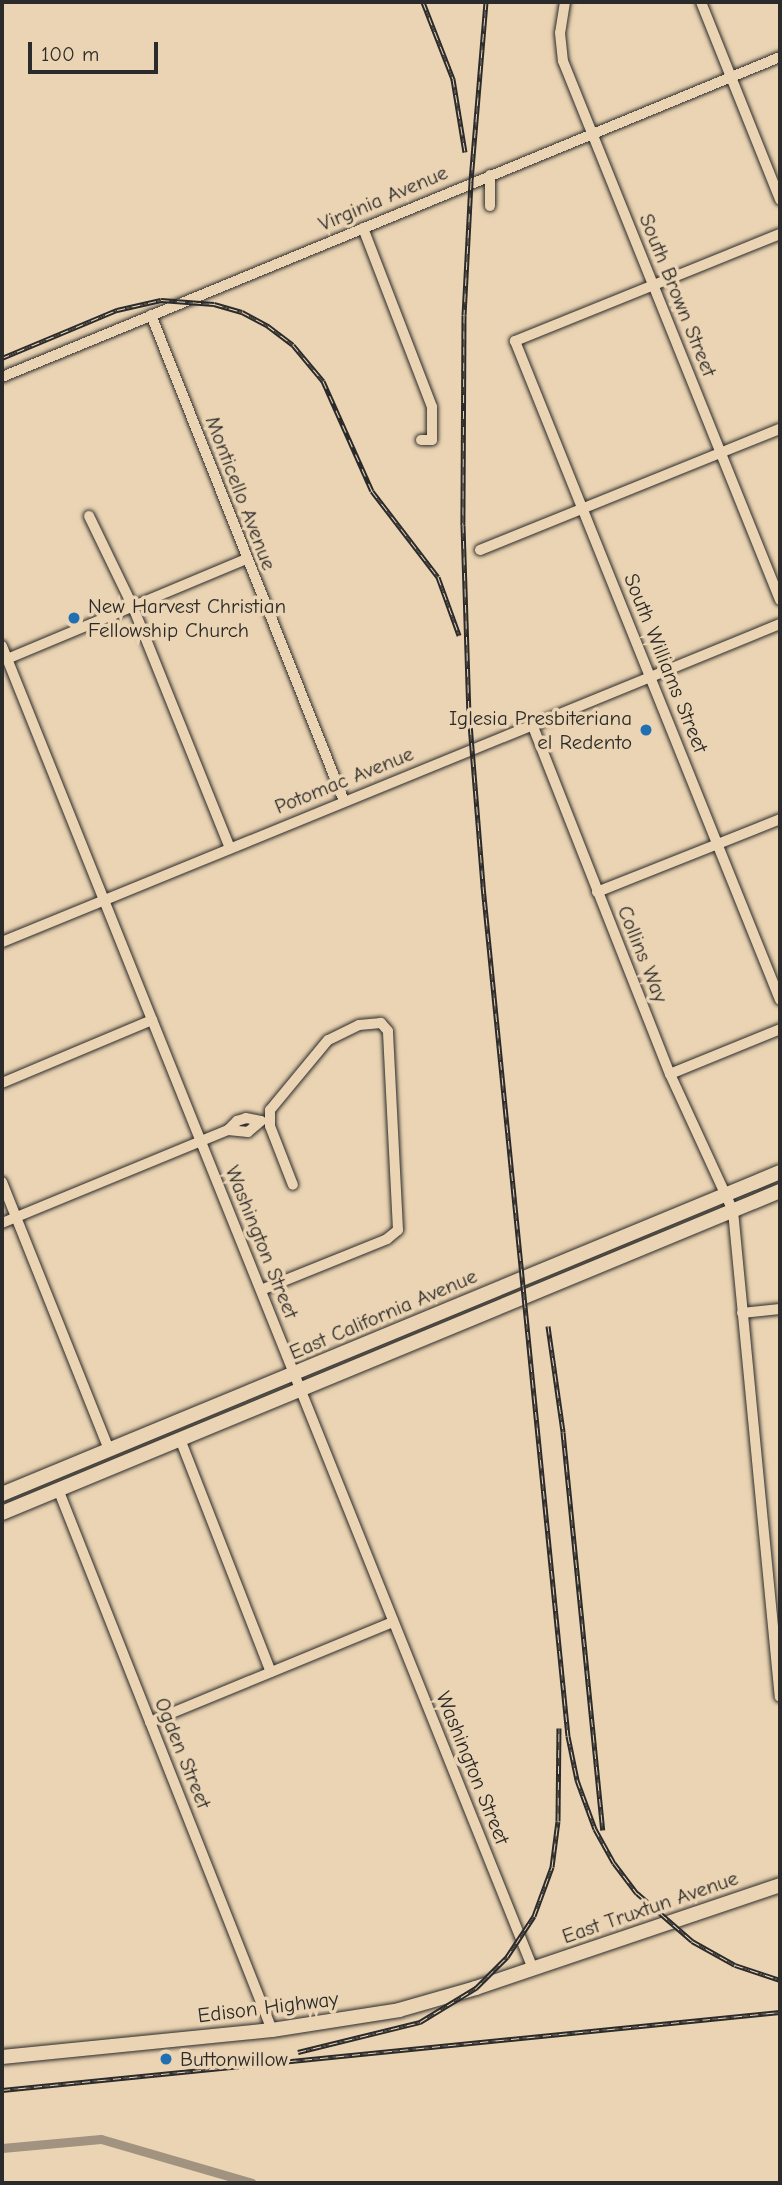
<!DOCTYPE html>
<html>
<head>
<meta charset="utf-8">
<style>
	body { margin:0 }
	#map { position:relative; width:782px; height:2185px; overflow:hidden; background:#ebd4b3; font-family:"Comic Neue",sans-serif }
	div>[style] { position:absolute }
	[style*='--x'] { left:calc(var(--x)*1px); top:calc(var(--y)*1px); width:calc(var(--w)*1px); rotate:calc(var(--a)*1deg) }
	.canal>* { height:9px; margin:-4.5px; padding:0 4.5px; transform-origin:4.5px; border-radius:4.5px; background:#a1937f }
	.roads { filter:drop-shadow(0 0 2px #2b2b2b) drop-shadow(0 0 2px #2b2b2b) }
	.minor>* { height:10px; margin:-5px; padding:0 5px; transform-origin:5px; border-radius:5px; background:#ebd4b3 }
	.major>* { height:14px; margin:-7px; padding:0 7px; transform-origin:7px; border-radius:7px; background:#ebd4b3 }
	.rail>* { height:5px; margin-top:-2.5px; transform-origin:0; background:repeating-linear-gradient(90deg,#ebd4b3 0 8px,#2b2b2b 0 16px); box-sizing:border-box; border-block:2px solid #2b2b2b }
	.dots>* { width:19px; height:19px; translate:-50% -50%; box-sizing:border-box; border:4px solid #ebd4b3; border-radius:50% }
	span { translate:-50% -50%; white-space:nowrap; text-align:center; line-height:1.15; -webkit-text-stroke:7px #ebd4b3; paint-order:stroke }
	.street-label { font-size:21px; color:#2b2b2b }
	.poi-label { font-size:21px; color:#2b2b2b }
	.left { translate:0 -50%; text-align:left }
	.right { translate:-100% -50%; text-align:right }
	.frame { position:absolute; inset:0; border:4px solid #2b2b2b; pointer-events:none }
	.scale { position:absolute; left:28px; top:42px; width:130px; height:32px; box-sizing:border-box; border:4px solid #2b2b2b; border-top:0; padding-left:9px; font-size:21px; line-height:24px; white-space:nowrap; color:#2b2b2b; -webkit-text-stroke:5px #ebd4b3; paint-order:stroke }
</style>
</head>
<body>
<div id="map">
	<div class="canal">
		<i style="--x:2;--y:2148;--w:99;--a:-5.2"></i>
		<i style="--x:101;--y:2139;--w:157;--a:16.2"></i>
	</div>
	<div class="roads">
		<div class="minor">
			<i style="--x:565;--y:2;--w:31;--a:99"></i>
			<i style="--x:560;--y:33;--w:28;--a:84"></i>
			<i style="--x:563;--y:61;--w:581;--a:68.07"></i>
			<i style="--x:701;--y:2;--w:213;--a:68.2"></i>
			<i style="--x:490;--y:206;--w:31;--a:-90"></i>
			<i style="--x:363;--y:228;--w:192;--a:68.9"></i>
			<i style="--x:432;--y:407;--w:33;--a:90"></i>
			<i style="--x:432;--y:440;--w:11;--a:180"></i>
			<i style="--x:780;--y:234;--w:286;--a:158"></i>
			<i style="--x:515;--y:341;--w:710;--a:68.09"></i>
			<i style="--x:151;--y:315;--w:523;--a:68.34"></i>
			<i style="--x:2;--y:377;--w:841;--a:-22.36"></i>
			<i style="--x:89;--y:516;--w:101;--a:64.2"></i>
			<i style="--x:133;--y:607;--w:260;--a:68.1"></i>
			<i style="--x:480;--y:550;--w:323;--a:-22"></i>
			<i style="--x:2;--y:646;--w:1426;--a:68.13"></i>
			<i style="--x:7;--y:659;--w:259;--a:-22.7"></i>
			<i style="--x:532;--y:724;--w:376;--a:68.5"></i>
			<i style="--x:670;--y:1074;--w:151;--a:65.3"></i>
			<i style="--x:733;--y:1211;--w:488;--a:84.5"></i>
			<i style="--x:597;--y:892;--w:197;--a:-21.7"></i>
			<i style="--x:2;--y:942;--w:840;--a:-22.23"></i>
			<i style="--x:670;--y:1074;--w:119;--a:-22.2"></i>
			<i style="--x:2;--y:1083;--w:163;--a:-22.8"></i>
			<i style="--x:2;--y:1182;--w:289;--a:68.2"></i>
			<i style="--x:2;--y:1223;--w:244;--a:-22.4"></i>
			<i style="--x:228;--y:1130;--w:13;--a:-45"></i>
			<i style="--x:237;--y:1121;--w:9;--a:-18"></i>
			<i style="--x:246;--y:1118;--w:15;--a:11"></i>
			<i style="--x:261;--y:1121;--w:17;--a:140"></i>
			<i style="--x:248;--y:1132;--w:20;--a:-174"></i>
			<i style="--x:261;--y:1290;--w:136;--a:-22"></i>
			<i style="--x:387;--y:1239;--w:14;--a:-39"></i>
			<i style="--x:398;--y:1230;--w:199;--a:-92.9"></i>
			<i style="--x:388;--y:1031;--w:11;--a:-131"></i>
			<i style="--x:381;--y:1023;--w:22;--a:175"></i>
			<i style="--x:359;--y:1025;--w:34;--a:154"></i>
			<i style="--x:328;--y:1040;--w:91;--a:129.6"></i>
			<i style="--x:270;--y:1110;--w:16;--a:90"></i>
			<i style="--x:270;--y:1126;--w:63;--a:68.7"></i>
			<i style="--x:742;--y:1313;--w:38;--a:-6"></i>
			<i style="--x:180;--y:1439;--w:250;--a:68.7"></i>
			<i style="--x:58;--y:1489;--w:582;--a:68.42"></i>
			<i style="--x:150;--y:1722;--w:263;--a:-22.4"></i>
		</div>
		<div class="major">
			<i style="--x:2;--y:1494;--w:842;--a:-22.48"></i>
			<i style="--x:2;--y:1513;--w:842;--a:-22.48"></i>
			<i style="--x:2;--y:2057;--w:271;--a:-5.7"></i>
			<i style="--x:272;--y:2030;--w:129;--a:-8.9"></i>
			<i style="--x:399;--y:2010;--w:80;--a:-15.9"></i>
			<i style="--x:476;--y:1988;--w:321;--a:-18.7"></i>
		</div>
	</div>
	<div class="rail">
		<i style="--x:423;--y:2;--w:83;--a:68.7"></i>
		<i style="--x:453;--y:79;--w:74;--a:80.7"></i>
		<i style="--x:486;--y:2;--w:181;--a:94.8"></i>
		<i style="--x:471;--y:182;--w:133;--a:93"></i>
		<i style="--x:464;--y:315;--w:210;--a:90.3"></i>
		<i style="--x:463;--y:525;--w:186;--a:88.2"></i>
		<i style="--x:469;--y:711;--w:176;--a:85.4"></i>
		<i style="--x:483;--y:886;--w:854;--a:84.29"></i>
		<i style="--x:568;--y:1736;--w:45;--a:78.4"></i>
		<i style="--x:577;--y:1780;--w:52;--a:69.8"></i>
		<i style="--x:595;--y:1829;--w:39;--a:61"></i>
		<i style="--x:614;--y:1863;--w:38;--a:53"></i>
		<i style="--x:637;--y:1893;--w:73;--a:41.1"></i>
		<i style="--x:692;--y:1941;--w:49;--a:29.2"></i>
		<i style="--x:735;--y:1965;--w:47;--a:18.4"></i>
		<i style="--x:2;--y:358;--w:125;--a:-22.7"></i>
		<i style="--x:117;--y:310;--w:45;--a:-12.8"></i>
		<i style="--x:161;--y:300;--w:53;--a:4.3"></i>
		<i style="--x:214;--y:304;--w:29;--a:16"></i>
		<i style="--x:242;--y:312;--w:30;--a:28"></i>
		<i style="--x:268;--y:326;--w:31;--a:37"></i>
		<i style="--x:293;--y:345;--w:47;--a:50.2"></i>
		<i style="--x:323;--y:381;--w:120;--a:66"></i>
		<i style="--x:372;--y:491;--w:108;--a:52.5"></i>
		<i style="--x:438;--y:577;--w:62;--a:70.1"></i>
		<i style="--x:548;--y:1326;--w:107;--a:81.9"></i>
		<i style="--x:563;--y:1432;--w:400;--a:84.3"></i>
		<i style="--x:298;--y:2052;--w:126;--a:-13.8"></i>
		<i style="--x:420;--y:2022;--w:66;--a:-31.3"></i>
		<i style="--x:476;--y:1988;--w:44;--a:-45"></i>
		<i style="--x:507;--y:1957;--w:49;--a:-56.6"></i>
		<i style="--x:534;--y:1916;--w:52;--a:-69.8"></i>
		<i style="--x:552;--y:1867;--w:46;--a:-82.6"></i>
		<i style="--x:558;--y:1821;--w:93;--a:-89.4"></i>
		<i style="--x:2;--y:2090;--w:782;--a:-5.73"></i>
	</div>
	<div class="dots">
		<i style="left:74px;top:618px;background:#1f6fb2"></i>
		<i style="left:646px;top:730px;background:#1f6fb2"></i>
		<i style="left:166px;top:2059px;background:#1f6fb2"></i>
	</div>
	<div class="street-label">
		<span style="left:383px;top:198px;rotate:-23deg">Virginia Avenue</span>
		<span style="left:678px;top:295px;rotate:68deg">South Brown Street</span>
		<span style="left:241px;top:493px;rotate:69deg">Monticello Avenue</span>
		<span style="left:666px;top:663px;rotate:68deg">South Williams Street</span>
		<span style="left:344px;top:780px;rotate:-22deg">Potomac Avenue</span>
		<span style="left:643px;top:954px;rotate:68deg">Collins Way</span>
		<span style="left:262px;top:1242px;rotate:68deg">Washington Street</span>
		<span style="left:383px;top:1314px;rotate:-23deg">East California Avenue</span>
		<span style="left:183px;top:1753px;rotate:68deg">Ogden Street</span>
		<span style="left:473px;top:1768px;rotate:68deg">Washington Street</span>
		<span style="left:650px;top:1907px;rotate:-19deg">East Truxtun Avenue</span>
		<span style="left:268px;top:2007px;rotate:-7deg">Edison Highway</span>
	</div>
	<div class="poi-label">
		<span class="left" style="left:88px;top:618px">New Harvest Christian<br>Fellowship Church</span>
		<span class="right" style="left:632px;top:730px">Iglesia Presbiteriana<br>el Redento</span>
		<span class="left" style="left:180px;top:2059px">Buttonwillow</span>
	</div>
	<div class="frame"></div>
	<div class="scale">100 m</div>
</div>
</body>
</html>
